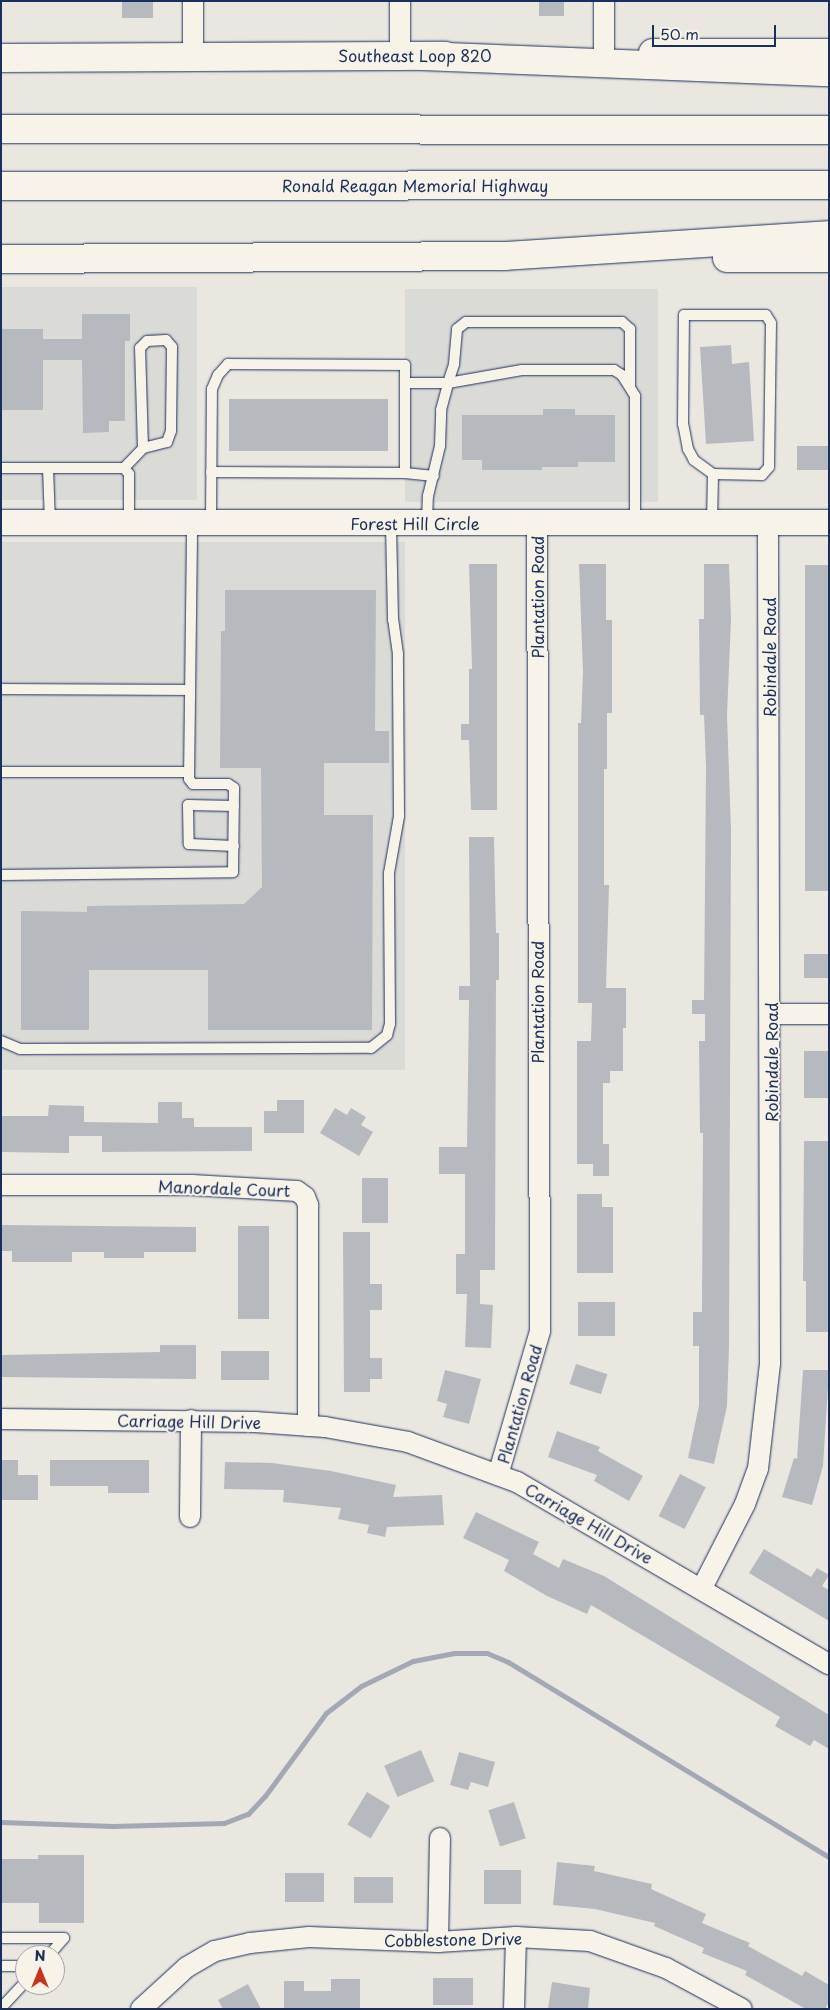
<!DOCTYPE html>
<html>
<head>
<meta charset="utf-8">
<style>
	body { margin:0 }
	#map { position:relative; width:830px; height:2010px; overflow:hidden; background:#eae7e0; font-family:"Playpen Sans",sans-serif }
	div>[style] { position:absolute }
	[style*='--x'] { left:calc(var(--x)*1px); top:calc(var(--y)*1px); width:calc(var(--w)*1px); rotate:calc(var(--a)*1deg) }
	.built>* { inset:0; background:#dadad6; transform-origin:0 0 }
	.stream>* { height:5px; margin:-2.5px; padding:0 2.5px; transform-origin:2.5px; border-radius:2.5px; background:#a3a8b4 }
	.building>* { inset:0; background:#b6babf; transform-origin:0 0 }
	.roads { filter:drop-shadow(0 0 1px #1b2f5e) drop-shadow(0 0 1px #1b2f5e) }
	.service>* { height:10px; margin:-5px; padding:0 5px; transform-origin:5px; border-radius:5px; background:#f7f3e8 }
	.minor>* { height:20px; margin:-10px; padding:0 10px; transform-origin:10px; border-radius:10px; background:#f7f3e8 }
	.tertiary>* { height:25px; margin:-12.5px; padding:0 12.5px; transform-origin:12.5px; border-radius:12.5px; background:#f7f3e8 }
	.secondary>* { height:28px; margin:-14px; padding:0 14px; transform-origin:14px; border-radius:14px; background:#f7f3e8 }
	.motorway>* { height:28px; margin:-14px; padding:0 14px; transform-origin:14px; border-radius:14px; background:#f7f3e8 }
	span { translate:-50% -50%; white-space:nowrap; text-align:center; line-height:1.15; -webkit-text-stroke:4px #f7f3e8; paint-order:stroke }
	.street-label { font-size:16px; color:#1b2f5e }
	.frame { position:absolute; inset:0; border:2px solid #1b2f5e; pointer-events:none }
	.north { position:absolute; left:15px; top:1945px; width:50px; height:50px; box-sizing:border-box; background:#f7f3e8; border:1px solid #9fa5b1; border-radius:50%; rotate:0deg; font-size:14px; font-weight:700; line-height:20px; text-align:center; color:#1b2f5e }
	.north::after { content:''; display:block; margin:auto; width:18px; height:22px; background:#c8321e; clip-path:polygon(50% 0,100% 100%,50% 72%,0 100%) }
	.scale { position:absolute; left:652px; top:25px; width:124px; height:22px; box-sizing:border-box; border:2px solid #1b2f5e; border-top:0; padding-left:6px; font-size:15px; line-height:18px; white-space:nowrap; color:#1b2f5e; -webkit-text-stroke:4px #f7f3e8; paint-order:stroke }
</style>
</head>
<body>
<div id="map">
	<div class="built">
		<i style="left:1px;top:287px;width:196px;height:213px"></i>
		<i style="left:405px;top:289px;width:253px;height:213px"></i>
		<i style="left:405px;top:542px;width:528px;height:404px;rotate:90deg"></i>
	</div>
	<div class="stream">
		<i style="--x:1;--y:1822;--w:112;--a:2"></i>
		<i style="--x:113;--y:1826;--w:111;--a:-1.5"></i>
		<i style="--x:224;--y:1823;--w:26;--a:-21"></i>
		<i style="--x:248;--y:1814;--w:25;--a:-47"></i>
		<i style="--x:265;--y:1796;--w:103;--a:-53.7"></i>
		<i style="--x:326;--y:1713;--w:44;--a:-37.6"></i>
		<i style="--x:361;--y:1686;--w:58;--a:-25.7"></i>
		<i style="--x:413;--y:1661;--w:42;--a:-11"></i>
		<i style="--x:454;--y:1653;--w:33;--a:0"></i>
		<i style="--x:487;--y:1653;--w:23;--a:23"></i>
		<i style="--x:508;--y:1662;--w:376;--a:31.3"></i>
	</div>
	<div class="building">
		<i style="left:122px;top:1px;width:31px;height:17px"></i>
		<i style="left:539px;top:1px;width:25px;height:15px"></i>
		<i style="clip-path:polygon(82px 314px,130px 314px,130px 341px,125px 341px,125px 421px,109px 421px,109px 432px,83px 433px,82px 360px,43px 360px,43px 410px,1px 410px,1px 329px,43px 329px,43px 339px,82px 339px)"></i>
		<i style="clip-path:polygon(731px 345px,732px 364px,749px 362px,754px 441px,706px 444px,700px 347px)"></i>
		<i style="left:229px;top:399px;width:159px;height:52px"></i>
		<i style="clip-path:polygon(543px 409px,575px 409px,575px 415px,615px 415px,615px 462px,578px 462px,578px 467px,542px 467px,542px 470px,482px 470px,482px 460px,462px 460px,462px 415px,543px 415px)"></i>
		<i style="left:797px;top:446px;width:32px;height:24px"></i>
		<i style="clip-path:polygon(469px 564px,497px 564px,497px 810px,471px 810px,469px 740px,461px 740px,461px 724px,469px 724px,469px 669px,472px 669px)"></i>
		<i style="clip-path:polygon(579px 564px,606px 564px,606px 620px,612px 620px,612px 713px,607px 713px,607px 769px,604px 769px,604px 885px,609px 885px,606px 988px,626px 988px,626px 1028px,623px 1028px,623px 1071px,610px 1071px,610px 1083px,603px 1083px,603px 1144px,609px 1144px,609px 1176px,593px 1176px,593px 1164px,577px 1164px,577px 1041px,591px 1041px,592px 1003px,578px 1003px,578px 723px,581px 723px,583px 672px)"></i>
		<i style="clip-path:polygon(704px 564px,729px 564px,731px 619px,727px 715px,731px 830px,729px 1346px,727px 1406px,714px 1464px,688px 1458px,699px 1405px,699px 1346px,693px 1346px,693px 1312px,702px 1312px,703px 1133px,700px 1133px,699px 1041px,705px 1041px,705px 1014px,692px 1014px,692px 1000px,704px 1000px,706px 766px,704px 715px,700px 715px,699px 619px,704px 619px)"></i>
		<i style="left:805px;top:565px;width:24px;height:326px"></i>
		<i style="clip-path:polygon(225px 590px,376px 590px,375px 731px,389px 731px,389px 763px,324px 763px,324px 815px,373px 815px,372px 1030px,208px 1030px,208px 970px,89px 970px,89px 1030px,21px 1030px,21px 911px,87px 912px,87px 906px,244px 904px,262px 887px,261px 768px,220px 768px,221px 631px,225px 631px)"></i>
		<i style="clip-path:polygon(469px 837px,494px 837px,496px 933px,499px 933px,499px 980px,496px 980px,495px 1270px,480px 1270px,480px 1304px,493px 1305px,491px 1348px,465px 1347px,467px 1294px,456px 1294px,456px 1254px,465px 1254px,465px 1174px,439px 1174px,439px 1147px,467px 1147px,469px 1000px,459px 1000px,459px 986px,470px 986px)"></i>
		<i style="left:804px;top:954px;width:25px;height:24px"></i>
		<i style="left:804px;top:1051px;width:25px;height:47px"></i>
		<i style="clip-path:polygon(277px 1100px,304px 1100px,304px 1133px,264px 1133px,264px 1111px,277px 1111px)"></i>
		<i style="clip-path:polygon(158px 1102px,182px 1102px,182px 1118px,194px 1118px,194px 1127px,252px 1127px,252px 1151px,102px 1152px,102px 1136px,69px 1136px,69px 1153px,1px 1152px,1px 1116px,48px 1116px,49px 1105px,84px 1106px,84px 1122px,158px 1123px)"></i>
		<i style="clip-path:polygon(335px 1108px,347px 1115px,351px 1108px,366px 1117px,361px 1125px,373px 1132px,359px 1156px,320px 1133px)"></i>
		<i style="clip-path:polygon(804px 1141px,829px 1141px,829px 1332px,806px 1332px,806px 1281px,803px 1281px)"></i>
		<i style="left:362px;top:1178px;width:26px;height:45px"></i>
		<i style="clip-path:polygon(577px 1194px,602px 1194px,602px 1207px,613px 1207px,613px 1273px,577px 1273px)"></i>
		<i style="clip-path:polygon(1px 1225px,196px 1227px,196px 1252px,144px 1252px,144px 1258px,104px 1258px,104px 1252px,72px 1252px,72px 1262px,12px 1262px,12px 1251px,1px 1251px)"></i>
		<i style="left:238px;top:1226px;width:31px;height:93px"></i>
		<i style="clip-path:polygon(343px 1232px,370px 1232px,370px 1284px,382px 1284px,382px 1310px,370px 1310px,370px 1358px,382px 1358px,382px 1379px,370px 1379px,370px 1392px,344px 1392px)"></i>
		<i style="left:578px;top:1302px;width:37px;height:34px"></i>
		<i style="clip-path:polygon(160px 1345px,196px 1345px,196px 1379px,1px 1377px,1px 1355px,160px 1352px)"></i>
		<i style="left:221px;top:1351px;width:48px;height:29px"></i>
		<i style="left:576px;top:1364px;width:33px;height:21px;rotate:18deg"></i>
		<i style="clip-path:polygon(445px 1370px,481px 1379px,469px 1424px,443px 1417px,447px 1404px,437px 1401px)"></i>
		<i style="clip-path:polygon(803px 1370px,829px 1370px,823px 1466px,812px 1505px,782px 1497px,794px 1458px,797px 1459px)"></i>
		<i style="clip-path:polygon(557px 1431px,600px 1447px,598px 1451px,643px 1476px,629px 1501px,594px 1481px,597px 1475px,548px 1457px)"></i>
		<i style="clip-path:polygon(1px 1460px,18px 1460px,18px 1475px,38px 1475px,38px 1500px,1px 1500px)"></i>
		<i style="clip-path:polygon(50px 1460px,149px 1460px,149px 1493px,108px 1493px,108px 1486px,50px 1486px)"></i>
		<i style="clip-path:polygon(225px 1462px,272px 1463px,331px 1471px,396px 1485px,393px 1497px,442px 1495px,444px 1525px,387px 1527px,385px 1537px,367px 1533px,369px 1525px,338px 1519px,341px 1508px,283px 1502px,284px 1490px,224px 1489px)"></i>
		<i style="left:680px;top:1474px;width:29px;height:47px;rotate:27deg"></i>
		<i style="clip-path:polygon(476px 1512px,539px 1542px,533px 1554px,559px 1568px,563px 1559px,604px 1576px,829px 1715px,829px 1749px,814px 1740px,810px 1746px,775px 1726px,780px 1717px,591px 1605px,587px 1614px,547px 1596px,504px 1571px,509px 1560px,463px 1538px)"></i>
		<i style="clip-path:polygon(764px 1549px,811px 1577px,817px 1568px,829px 1575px,822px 1586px,829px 1590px,829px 1621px,749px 1573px)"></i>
		<i style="left:421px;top:1750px;width:34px;height:40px;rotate:67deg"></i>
		<i style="clip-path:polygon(459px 1752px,495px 1762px,488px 1787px,471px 1782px,468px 1790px,450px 1785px)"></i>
		<i style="left:367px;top:1792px;width:27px;height:38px;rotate:31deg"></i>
		<i style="left:514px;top:1802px;width:38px;height:27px;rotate:72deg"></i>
		<i style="clip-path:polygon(38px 1855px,84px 1855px,84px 1923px,39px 1923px,39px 1903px,1px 1903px,1px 1859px,38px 1859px)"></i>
		<i style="clip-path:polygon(557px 1862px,595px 1866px,594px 1871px,652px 1884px,651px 1889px,706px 1914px,702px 1923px,750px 1943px,748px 1946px,802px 1976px,805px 1971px,829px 1985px,829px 2002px,825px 2009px,806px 2009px,745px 1975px,747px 1971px,702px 1953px,704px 1948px,654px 1926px,655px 1923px,595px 1909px,553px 1905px)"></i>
		<i style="left:484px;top:1870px;width:37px;height:34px"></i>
		<i style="left:285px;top:1873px;width:39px;height:29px"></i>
		<i style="left:354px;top:1877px;width:39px;height:26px"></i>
		<i style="left:433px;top:1978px;width:40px;height:27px"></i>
		<i style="clip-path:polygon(331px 1979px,360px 1979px,360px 2009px,284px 2009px,284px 1981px,304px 1981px,304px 1991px,331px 1991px)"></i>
		<i style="clip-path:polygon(552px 1982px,590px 1988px,588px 2009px,548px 2009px)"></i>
		<i style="clip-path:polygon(248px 1984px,261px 2009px,223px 2009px,218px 2000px)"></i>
	</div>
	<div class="roads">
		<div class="service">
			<i style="--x:405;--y:383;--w:43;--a:0"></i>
			<i style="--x:448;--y:383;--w:20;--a:-72"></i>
			<i style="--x:454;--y:364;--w:35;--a:-85"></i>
			<i style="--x:457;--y:329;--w:11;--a:-38"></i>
			<i style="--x:466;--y:322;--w:156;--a:0"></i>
			<i style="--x:622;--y:322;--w:11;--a:41"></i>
			<i style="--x:630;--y:329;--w:56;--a:90"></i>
			<i style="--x:1;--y:468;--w:47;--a:0"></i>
			<i style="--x:48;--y:468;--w:54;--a:87.9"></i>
			<i style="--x:48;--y:468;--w:76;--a:0"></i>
			<i style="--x:124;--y:468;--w:8;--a:50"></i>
			<i style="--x:129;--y:474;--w:48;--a:90"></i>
			<i style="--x:124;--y:468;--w:28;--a:-46"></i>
			<i style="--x:143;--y:448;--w:100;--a:-91.7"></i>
			<i style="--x:140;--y:348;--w:10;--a:-45"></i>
			<i style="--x:147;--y:341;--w:19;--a:-3"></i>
			<i style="--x:166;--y:340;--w:9;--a:49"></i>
			<i style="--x:172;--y:347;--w:84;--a:90.7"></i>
			<i style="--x:171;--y:431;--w:12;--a:110"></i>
			<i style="--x:167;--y:442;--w:25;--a:166"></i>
			<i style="--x:211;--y:472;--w:194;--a:0.3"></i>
			<i style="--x:427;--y:521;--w:25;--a:-88"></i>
			<i style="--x:428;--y:496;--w:51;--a:-76.5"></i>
			<i style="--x:440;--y:446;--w:36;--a:-88"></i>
			<i style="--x:441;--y:410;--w:28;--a:-75"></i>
			<i style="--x:448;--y:383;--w:75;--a:-10"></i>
			<i style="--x:522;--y:370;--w:92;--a:0"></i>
			<i style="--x:614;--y:370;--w:9;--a:32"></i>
			<i style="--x:622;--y:375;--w:25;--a:58"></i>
			<i style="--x:635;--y:396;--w:126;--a:90"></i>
			<i style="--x:211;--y:522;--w:133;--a:-89.6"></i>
			<i style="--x:212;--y:389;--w:15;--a:-67"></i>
			<i style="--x:218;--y:375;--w:15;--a:-48"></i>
			<i style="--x:228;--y:364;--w:177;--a:0.3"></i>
			<i style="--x:405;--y:365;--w:108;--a:90"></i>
			<i style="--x:405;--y:473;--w:29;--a:6"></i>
			<i style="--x:712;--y:522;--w:48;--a:-88.8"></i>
			<i style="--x:713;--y:474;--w:24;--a:-144"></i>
			<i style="--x:694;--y:460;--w:13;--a:-119"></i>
			<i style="--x:688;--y:449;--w:25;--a:-101"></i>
			<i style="--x:683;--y:424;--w:109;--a:-89.5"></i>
			<i style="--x:684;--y:315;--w:82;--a:0"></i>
			<i style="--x:766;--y:315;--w:9;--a:58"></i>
			<i style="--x:771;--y:323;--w:144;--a:90.8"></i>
			<i style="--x:769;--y:467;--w:11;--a:131"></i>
			<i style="--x:762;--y:475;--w:49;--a:-178.8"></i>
			<i style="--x:1;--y:689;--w:189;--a:0.3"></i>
			<i style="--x:1;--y:772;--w:188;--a:0"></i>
			<i style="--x:234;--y:806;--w:46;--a:-178.8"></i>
			<i style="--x:188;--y:805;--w:39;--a:89"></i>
			<i style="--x:189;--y:844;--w:45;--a:2.5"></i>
			<i style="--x:1;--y:875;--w:232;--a:-0.7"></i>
			<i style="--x:233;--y:872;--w:84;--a:-89.3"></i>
			<i style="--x:234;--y:788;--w:7;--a:-146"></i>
			<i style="--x:228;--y:784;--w:35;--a:180"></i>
			<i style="--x:193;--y:784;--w:6;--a:-129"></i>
			<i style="--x:189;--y:779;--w:256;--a:-89.3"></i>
			<i style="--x:1;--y:1041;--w:21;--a:23"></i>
			<i style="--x:20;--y:1049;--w:351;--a:-0.2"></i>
			<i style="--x:371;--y:1048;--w:21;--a:-39"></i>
			<i style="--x:387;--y:1035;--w:11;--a:-75"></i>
			<i style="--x:390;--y:1024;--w:151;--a:-90.4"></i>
			<i style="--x:389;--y:873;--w:58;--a:-80"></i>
			<i style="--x:399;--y:816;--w:162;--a:-90.4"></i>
			<i style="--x:398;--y:654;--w:34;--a:-98"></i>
			<i style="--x:393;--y:620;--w:97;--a:-91.2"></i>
			<i style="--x:1;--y:1938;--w:63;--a:0"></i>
			<i style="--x:64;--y:1938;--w:23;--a:131"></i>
			<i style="--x:1;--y:1966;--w:24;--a:0"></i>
			<i style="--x:1;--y:2008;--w:35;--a:-47"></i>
		</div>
		<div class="minor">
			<i style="--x:193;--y:1;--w:56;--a:90"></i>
			<i style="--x:604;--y:1;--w:52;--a:90"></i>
			<i style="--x:400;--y:56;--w:55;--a:-90"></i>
			<i style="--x:771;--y:1014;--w:58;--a:0"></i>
			<i style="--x:1;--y:1185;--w:191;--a:0"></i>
			<i style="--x:192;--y:1185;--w:105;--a:3.3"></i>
			<i style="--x:297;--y:1191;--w:10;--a:37"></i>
			<i style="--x:305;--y:1197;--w:9;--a:69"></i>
			<i style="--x:308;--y:1205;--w:221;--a:90"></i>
			<i style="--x:1;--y:1419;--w:254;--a:0.7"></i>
			<i style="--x:255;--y:1422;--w:70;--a:4.1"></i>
			<i style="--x:325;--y:1427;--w:84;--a:10.2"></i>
			<i style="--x:408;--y:1442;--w:116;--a:20.2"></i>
			<i style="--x:517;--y:1482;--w:361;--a:30.3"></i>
			<i style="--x:498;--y:1475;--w:150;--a:-73.7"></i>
			<i style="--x:540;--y:1331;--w:808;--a:-90.21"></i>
			<i style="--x:190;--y:1517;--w:97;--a:-89.4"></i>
			<i style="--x:702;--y:1588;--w:94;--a:-62.9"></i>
			<i style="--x:745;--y:1504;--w:37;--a:-70"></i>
			<i style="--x:758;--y:1469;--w:107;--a:-83.5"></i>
			<i style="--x:770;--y:1363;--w:841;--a:-90.14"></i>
			<i style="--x:438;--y:1942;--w:104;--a:-88.9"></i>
			<i style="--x:141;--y:2009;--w:62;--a:-42.4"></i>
			<i style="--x:187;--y:1967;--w:32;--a:-30"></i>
			<i style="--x:215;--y:1951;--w:36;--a:-13"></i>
			<i style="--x:250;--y:1943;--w:59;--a:-5.8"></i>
			<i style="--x:309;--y:1937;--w:129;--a:2.2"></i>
			<i style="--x:438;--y:1942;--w:78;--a:-3.7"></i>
			<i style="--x:516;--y:1937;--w:74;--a:3.1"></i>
			<i style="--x:590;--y:1941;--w:81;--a:19.6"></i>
			<i style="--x:666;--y:1968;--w:86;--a:28.3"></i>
			<i style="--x:514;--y:2009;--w:72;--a:-88.4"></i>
		</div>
		<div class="tertiary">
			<i style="--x:1;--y:522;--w:828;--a:0"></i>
		</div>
		<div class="secondary">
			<i style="--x:653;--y:53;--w:176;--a:0"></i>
			<i style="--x:1;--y:58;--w:444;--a:-0.3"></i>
		</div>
		<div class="motorway">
			<i style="--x:422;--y:56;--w:407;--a:2.3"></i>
			<i style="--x:1;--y:129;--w:828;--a:0.07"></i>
			<i style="--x:1;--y:186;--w:828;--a:-0.07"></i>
			<i style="--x:727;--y:258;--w:102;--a:0"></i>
			<i style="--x:1;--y:259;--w:504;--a:-0.34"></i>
			<i style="--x:505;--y:256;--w:325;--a:-3.7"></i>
		</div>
	</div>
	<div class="street-label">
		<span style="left:415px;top:55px">Southeast Loop 820</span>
		<span style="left:415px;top:185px">Ronald Reagan Memorial Highway</span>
		<span style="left:415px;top:523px">Forest Hill Circle</span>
		<span style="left:537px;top:597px;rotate:-90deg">Plantation Road</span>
		<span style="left:769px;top:657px;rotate:-90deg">Robindale Road</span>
		<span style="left:537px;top:1002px;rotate:-90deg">Plantation Road</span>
		<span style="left:771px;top:1062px;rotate:-90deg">Robindale Road</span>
		<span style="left:224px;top:1188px;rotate:2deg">Manordale Court</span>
		<span style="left:519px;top:1404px;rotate:-74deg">Plantation Road</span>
		<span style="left:189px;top:1421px;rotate:1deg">Carriage Hill Drive</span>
		<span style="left:589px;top:1523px;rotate:30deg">Carriage Hill Drive</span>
		<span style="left:453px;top:1939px;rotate:-1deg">Cobblestone Drive</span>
	</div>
	<div class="frame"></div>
	<div class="north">N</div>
	<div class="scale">50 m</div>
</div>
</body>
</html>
